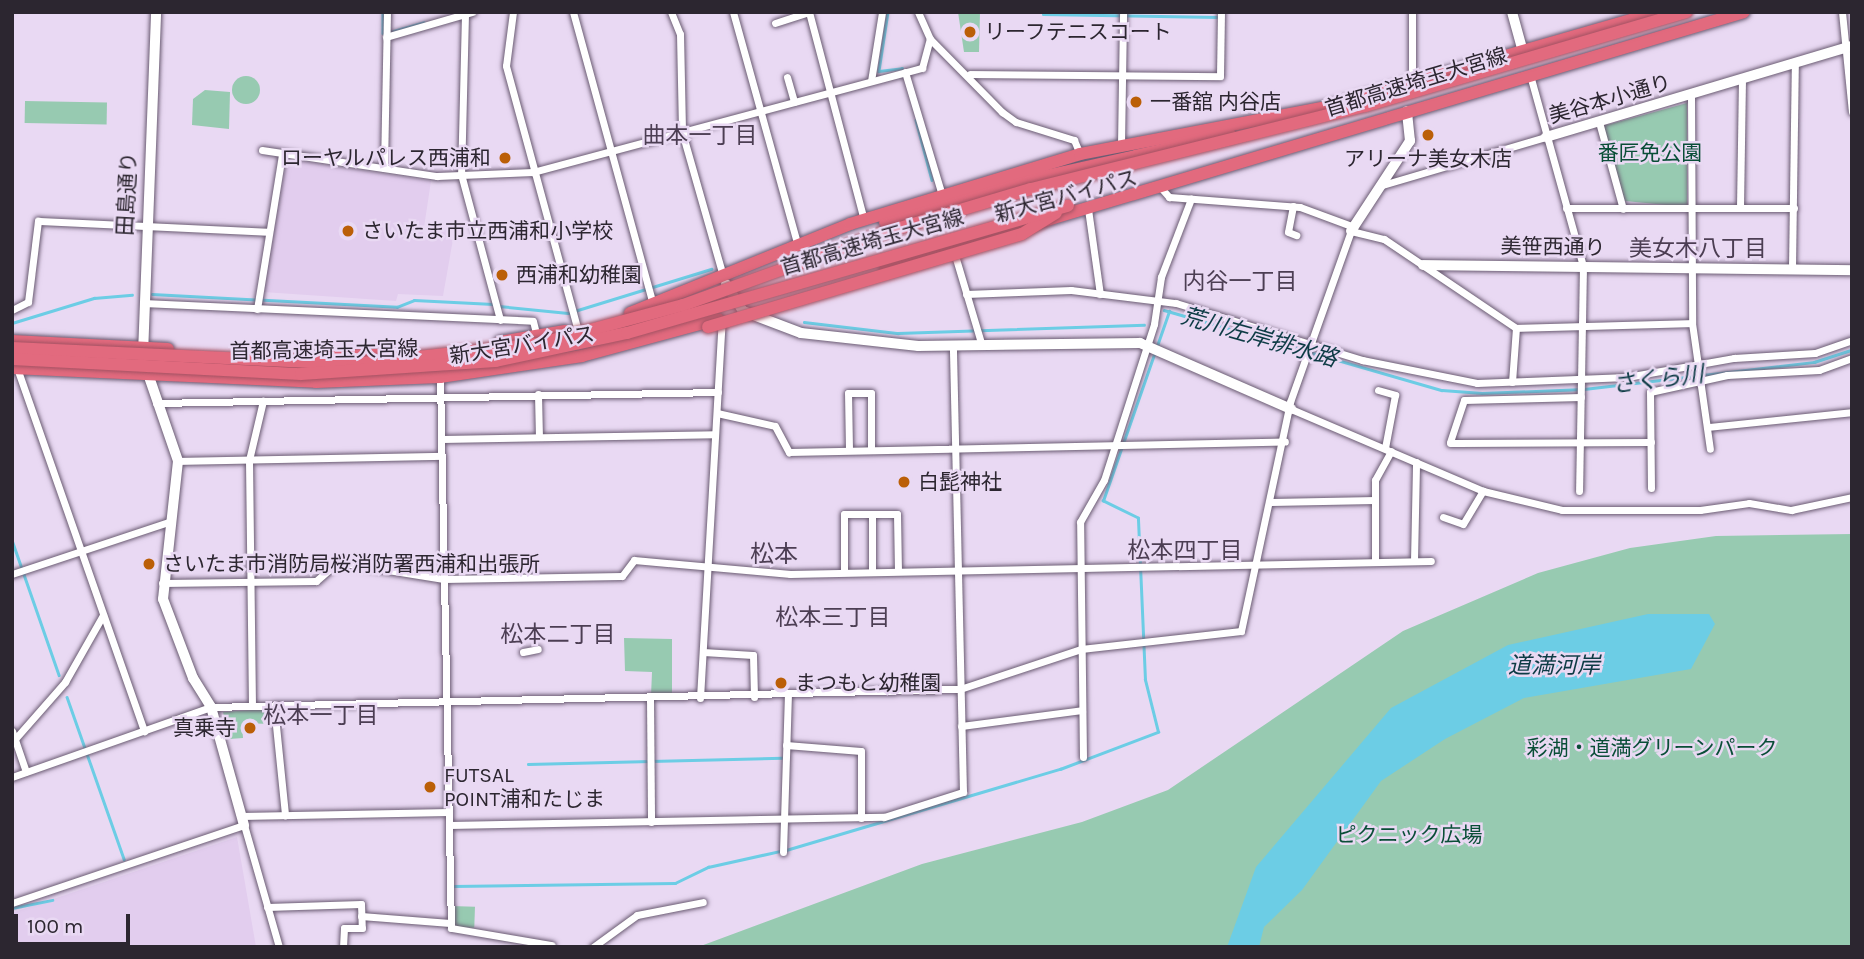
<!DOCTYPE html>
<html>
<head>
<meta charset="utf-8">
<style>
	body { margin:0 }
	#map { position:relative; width:1864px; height:959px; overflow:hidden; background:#e9d9f3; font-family:Karla,"Noto Sans JP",sans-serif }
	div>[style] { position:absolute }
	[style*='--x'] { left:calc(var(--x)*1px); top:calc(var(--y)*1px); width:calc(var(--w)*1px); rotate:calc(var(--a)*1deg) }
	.built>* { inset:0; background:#e2cdee }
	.green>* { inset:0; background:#97cab1; transform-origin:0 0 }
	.round { border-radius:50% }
	.water>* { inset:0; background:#6ccde5 }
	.stream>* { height:2.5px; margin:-1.25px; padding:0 1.25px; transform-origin:1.25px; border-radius:1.25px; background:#6ccde5 }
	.roads { filter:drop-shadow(0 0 2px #6a5b72) drop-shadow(0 0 2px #6a5b72) }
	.street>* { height:7px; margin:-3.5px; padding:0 3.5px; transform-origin:3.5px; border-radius:3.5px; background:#fff }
	.secondary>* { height:10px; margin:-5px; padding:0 5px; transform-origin:5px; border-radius:5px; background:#fff }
	.highway>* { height:12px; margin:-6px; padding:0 6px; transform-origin:6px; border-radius:6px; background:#e26a7e }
	.bridges { filter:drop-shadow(0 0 2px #a25263) drop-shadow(0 0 2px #a25263) }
	.highway-bridge>* { height:12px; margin:-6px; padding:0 6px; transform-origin:6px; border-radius:6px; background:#e26a7e }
	.dots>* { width:19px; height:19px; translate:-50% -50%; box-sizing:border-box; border:4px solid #e9d9f3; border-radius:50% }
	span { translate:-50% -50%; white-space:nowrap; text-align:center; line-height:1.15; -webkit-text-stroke:5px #e9d9f3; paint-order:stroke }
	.poi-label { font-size:21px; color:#2c2630 }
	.left { translate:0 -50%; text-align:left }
	.right { translate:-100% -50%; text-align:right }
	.street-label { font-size:21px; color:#2c2630 }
	.park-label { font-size:21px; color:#094e37 }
	.neighbourhood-label { font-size:23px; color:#4c3e53 }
	.water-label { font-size:23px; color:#0d3b45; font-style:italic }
	.quarter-label { font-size:24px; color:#4c3e53 }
	.frame { position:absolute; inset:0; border:14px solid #2c2630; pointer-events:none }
	.scale { position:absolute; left:14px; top:914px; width:116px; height:32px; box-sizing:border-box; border:4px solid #2c2630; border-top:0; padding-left:9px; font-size:21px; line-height:24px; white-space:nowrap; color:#2c2630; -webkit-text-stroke:5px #e9d9f3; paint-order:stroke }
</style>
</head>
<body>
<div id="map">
	<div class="built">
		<i style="clip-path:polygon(287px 159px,431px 181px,423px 234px,455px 228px,443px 296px,398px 294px,396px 301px,263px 292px)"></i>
		<i style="clip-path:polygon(237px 837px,256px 947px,12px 947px,12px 913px)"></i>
	</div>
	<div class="green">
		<i style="clip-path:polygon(958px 12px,980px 12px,979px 52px,964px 52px)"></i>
		<i class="round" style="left:232px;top:76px;width:28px;height:28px"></i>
		<i style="clip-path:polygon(205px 90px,230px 92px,229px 129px,192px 125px,193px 99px)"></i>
		<i style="left:25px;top:101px;width:82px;height:22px;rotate:1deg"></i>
		<i style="clip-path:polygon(1687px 103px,1687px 207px,1625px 201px,1603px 126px)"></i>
		<i style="clip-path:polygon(1852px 534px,1852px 947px,698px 947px,922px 864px,1082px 822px,1168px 790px,1403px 631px,1538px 573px,1630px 548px,1716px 536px)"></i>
		<i style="clip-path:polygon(624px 638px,672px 639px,672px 696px,651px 696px,652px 672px,625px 671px)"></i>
		<i style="clip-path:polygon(267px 709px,273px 724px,242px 723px,243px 738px,229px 739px,223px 712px)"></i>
		<i style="left:451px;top:906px;width:24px;height:21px;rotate:2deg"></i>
	</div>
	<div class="water">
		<i style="clip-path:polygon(1648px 614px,1709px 614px,1715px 624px,1691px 669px,1524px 698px,1445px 739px,1381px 781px,1302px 890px,1264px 927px,1259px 947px,1227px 947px,1256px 867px,1391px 708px,1508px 645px)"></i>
	</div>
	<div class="stream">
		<i style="--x:383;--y:12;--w:21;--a:90"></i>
		<i style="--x:888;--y:12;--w:60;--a:98.7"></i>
		<i style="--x:879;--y:71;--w:23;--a:-7"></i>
		<i style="--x:902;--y:68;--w:5;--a:68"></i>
		<i style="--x:1043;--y:14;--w:175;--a:1"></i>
		<i style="--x:390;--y:32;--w:35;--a:-16"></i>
		<i style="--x:916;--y:120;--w:62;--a:75.1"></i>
		<i style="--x:152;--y:294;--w:245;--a:3"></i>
		<i style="--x:397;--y:307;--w:18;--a:-22"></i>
		<i style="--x:414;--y:300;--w:79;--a:2.9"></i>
		<i style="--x:499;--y:306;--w:69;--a:5.8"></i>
		<i style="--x:568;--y:313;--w:150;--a:-17.1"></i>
		<i style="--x:1164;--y:310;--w:289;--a:16.1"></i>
		<i style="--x:1442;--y:390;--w:40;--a:4.3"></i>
		<i style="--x:1482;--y:393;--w:102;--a:-2.2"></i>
		<i style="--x:1584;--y:389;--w:232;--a:-6.7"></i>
		<i style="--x:1814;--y:362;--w:40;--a:-18"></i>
		<i style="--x:804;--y:322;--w:95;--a:6.7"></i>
		<i style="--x:898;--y:333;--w:246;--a:-1.9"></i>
		<i style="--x:12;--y:323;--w:86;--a:-17"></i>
		<i style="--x:94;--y:298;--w:38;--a:-5"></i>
		<i style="--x:12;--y:540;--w:143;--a:70.8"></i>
		<i style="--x:67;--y:697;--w:172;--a:70.6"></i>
		<i style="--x:528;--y:764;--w:254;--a:-1.4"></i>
		<i style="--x:786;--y:850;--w:286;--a:-16.5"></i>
		<i style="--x:1060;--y:769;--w:105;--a:-20.7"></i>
		<i style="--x:1158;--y:732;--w:54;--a:-104"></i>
		<i style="--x:1145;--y:680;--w:162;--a:-92.5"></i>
		<i style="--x:1138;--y:518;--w:39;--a:-154"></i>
		<i style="--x:1103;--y:501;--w:201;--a:-70.8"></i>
		<i style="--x:453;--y:886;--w:222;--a:-0.8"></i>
		<i style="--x:675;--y:883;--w:37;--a:-26"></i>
		<i style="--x:708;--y:867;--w:74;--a:-12.5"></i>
		<i style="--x:12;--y:908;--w:41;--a:-11.3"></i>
	</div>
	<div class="roads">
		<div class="street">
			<i style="--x:513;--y:12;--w:54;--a:97.4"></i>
			<i style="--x:506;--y:66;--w:271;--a:74.8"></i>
			<i style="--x:573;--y:12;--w:304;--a:74.7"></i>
			<i style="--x:671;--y:12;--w:24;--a:68"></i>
			<i style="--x:680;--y:34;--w:98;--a:88.8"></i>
			<i style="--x:682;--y:132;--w:150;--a:74.1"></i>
			<i style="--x:733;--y:12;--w:243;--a:74.5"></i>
			<i style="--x:809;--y:12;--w:215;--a:75.2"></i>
			<i style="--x:918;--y:12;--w:30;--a:66"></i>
			<i style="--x:930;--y:39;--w:103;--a:45.4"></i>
			<i style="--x:1002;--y:112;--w:17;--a:36"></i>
			<i style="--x:1016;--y:122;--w:61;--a:17.2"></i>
			<i style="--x:1074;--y:140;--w:15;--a:67"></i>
			<i style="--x:1842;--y:12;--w:100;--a:84.3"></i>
			<i style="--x:465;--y:14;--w:160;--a:91.4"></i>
			<i style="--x:461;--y:174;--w:151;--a:75"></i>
			<i style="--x:775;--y:23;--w:36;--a:-18"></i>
			<i style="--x:386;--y:37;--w:90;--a:-16.2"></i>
			<i style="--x:905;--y:72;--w:128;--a:73.3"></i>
			<i style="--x:970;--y:74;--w:250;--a:0.5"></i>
			<i style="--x:1220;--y:76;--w:64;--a:-89.1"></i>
			<i style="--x:1530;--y:75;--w:198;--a:74.5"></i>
			<i style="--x:1583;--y:266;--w:225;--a:91"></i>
			<i style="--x:787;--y:77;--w:26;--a:74"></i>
			<i style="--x:871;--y:81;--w:70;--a:-80.9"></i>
			<i style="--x:1412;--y:84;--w:72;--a:-90"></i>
			<i style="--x:1691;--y:96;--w:227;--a:89.7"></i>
			<i style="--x:1692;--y:323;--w:127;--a:81.9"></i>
			<i style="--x:1599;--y:122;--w:90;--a:74.6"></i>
			<i style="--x:1121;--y:145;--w:133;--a:-89.1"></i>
			<i style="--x:262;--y:150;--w:177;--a:8.5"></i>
			<i style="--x:437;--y:176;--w:96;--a:-2.4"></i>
			<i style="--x:533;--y:172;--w:403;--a:-15"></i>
			<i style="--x:922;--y:68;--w:30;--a:-75"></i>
			<i style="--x:384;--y:168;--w:156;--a:-88.9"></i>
			<i style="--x:1379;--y:186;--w:174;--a:-16.4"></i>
			<i style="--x:1162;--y:189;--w:11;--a:49"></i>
			<i style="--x:1169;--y:197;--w:131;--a:4.4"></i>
			<i style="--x:1300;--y:207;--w:58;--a:20.3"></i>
			<i style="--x:1293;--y:206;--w:26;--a:101"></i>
			<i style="--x:1288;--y:232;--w:9;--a:21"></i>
			<i style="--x:1740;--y:207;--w:128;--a:-89.1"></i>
			<i style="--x:1566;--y:208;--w:228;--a:0"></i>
			<i style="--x:1088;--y:209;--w:86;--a:82"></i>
			<i style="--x:954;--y:252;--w:98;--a:73.4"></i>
			<i style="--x:1792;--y:268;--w:205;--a:-89.2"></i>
			<i style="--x:966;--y:294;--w:105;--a:-2.2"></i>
			<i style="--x:1071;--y:290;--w:106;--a:7.1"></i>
			<i style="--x:1176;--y:303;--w:195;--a:17"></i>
			<i style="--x:1362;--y:360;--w:117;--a:11.3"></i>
			<i style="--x:1477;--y:383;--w:150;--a:-2.3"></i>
			<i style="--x:1627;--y:377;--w:109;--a:-10.1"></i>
			<i style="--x:1734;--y:358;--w:81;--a:-3.5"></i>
			<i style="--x:1815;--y:353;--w:39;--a:-19"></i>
			<i style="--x:143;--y:303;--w:390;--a:2.6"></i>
			<i style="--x:533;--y:321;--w:16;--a:76"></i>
			<i style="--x:257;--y:309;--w:157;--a:-80.8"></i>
			<i style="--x:12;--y:310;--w:18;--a:-27"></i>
			<i style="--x:28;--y:302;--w:82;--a:-83"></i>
			<i style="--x:38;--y:221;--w:231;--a:2.7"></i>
			<i style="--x:17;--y:368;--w:385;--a:70.7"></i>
			<i style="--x:440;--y:377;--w:551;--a:88.86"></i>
			<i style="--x:451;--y:928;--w:102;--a:9.6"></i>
			<i style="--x:1512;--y:382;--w:54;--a:-85.8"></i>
			<i style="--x:1378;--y:390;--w:18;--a:16"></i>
			<i style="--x:1395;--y:395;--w:54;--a:100.7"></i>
			<i style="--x:538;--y:394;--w:43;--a:88.7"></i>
			<i style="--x:156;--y:403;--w:562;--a:-1.12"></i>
			<i style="--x:1291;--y:409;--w:209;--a:23.1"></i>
			<i style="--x:1483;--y:491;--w:81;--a:13.5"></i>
			<i style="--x:1562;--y:510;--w:138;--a:0"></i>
			<i style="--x:1700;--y:510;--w:49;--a:-8.1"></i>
			<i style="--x:1749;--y:503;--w:43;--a:9.5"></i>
			<i style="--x:1791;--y:510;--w:62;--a:-12"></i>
			<i style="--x:717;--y:413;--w:59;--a:12.6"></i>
			<i style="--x:775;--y:426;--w:30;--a:62"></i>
			<i style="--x:789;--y:452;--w:496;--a:-1.2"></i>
			<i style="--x:1708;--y:427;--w:145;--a:-5.9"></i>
			<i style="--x:442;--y:439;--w:273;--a:-1"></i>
			<i style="--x:1450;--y:442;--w:44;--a:-71.6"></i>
			<i style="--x:1464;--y:400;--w:117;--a:-1.5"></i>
			<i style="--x:1450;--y:443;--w:201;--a:-0.3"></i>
			<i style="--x:849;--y:449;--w:56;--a:-91"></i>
			<i style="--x:848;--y:393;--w:23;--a:0"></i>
			<i style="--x:871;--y:393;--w:56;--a:90"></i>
			<i style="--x:178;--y:461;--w:264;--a:-1.1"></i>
			<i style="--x:1651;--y:488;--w:96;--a:-90.6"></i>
			<i style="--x:1650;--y:392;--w:79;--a:-12.4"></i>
			<i style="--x:1727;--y:375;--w:92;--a:-3.1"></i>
			<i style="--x:1819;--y:370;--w:35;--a:-20"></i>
			<i style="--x:1271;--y:502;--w:104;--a:-1.1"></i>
			<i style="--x:872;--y:514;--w:58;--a:90"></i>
			<i style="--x:1443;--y:517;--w:21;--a:19"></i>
			<i style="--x:1463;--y:524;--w:39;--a:-59"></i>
			<i style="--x:1414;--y:561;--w:99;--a:-88.8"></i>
			<i style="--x:1375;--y:562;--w:82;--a:-90"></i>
			<i style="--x:1375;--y:480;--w:33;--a:-61"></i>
			<i style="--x:844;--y:572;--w:58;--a:-90"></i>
			<i style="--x:844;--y:514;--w:53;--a:0"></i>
			<i style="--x:897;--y:514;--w:57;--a:89"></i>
			<i style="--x:12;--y:574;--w:168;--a:-18.4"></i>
			<i style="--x:162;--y:583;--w:154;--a:-0.7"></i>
			<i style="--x:316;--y:581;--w:29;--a:-41"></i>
			<i style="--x:338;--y:562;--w:107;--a:9.1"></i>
			<i style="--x:444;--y:579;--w:178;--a:-1"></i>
			<i style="--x:622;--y:576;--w:20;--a:-53"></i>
			<i style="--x:634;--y:560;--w:157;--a:5.1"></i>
			<i style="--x:790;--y:574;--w:641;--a:-1.16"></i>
			<i style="--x:523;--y:652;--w:15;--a:-11"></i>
			<i style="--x:703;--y:652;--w:50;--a:3.4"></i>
			<i style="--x:753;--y:655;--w:42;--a:88.6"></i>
			<i style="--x:700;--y:698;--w:378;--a:-86.7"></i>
			<i style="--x:650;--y:699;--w:123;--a:89.5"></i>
			<i style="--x:252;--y:706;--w:246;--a:-90.7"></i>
			<i style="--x:249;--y:460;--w:61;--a:-76.7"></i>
			<i style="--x:274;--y:706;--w:110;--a:84.2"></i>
			<i style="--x:961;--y:726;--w:122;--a:-7.5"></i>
			<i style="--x:12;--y:731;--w:43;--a:71.1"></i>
			<i style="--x:15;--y:739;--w:76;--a:-48.7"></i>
			<i style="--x:65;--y:682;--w:77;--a:-60.4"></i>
			<i style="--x:786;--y:745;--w:75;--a:4.6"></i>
			<i style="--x:861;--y:751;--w:67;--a:90"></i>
			<i style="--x:1083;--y:757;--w:235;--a:-90.7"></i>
			<i style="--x:1080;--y:522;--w:48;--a:-60.3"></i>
			<i style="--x:1104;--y:480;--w:164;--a:-72.2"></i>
			<i style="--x:1154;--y:324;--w:48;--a:-81.5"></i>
			<i style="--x:1161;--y:277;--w:84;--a:-69"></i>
			<i style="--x:12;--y:777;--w:211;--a:-19.4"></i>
			<i style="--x:211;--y:707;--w:749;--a:-1.38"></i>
			<i style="--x:960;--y:689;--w:127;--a:-18.3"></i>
			<i style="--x:1081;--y:649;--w:161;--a:-6.4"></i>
			<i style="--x:1241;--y:631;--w:234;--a:-77.9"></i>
			<i style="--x:1290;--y:402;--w:182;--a:-70.4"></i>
			<i style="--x:1351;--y:231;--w:34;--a:14"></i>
			<i style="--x:1384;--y:239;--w:159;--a:34"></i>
			<i style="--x:1516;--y:328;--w:176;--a:-1.6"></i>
			<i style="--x:241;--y:816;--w:208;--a:-1.1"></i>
			<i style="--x:449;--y:825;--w:435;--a:-1.1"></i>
			<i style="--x:884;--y:817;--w:83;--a:-17.6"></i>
			<i style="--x:963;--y:792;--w:446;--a:-91.3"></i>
			<i style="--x:783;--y:852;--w:156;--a:-88.2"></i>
			<i style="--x:12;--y:903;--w:245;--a:-18.6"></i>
			<i style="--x:244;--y:825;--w:127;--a:74"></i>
			<i style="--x:267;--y:907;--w:94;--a:-1.8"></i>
			<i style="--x:361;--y:904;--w:24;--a:88"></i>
			<i style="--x:362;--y:928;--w:18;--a:180"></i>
			<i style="--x:344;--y:928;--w:19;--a:93"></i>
			<i style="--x:361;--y:916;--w:89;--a:4.5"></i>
			<i style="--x:593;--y:947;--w:54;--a:-36"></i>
			<i style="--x:637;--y:915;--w:67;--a:-11.1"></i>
		</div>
		<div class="secondary">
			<i style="--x:1512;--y:12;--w:41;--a:74.6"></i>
			<i style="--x:1546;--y:137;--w:319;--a:-16.6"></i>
			<i style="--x:1351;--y:231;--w:108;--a:-56.8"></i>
			<i style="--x:1410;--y:141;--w:30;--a:-96"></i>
			<i style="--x:1423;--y:265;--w:429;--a:0.7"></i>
			<i style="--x:726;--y:284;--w:32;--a:58"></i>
			<i style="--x:743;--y:311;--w:62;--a:20.8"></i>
			<i style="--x:801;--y:333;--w:118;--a:6.3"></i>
			<i style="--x:918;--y:346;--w:222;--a:-0.8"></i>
			<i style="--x:1140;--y:343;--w:165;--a:23.6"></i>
			<i style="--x:143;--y:354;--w:342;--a:-87.8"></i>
			<i style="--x:146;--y:368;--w:98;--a:71"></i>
			<i style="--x:178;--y:461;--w:139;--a:96.2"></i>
			<i style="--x:163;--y:599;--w:85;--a:69.2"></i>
			<i style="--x:193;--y:678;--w:34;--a:58"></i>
			<i style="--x:211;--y:707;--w:123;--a:74.4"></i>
		</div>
		<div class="highway">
			<i style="--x:885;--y:222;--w:149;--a:-16.4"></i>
			<i style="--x:1028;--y:180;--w:207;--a:-12.6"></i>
			<i style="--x:886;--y:268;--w:895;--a:-16.61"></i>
			<i style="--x:630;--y:313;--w:237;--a:-22"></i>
			<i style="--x:850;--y:224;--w:240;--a:-16.9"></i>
			<i style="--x:1080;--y:154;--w:256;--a:-10.8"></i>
			<i style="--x:1331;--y:106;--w:340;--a:-16"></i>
			<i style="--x:12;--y:341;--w:156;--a:2.9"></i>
			<i style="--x:500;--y:342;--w:66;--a:-9.6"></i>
			<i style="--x:316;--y:357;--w:79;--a:-2.2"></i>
			<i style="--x:12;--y:368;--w:304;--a:2.6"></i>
			<i style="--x:316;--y:382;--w:124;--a:-2.3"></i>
			<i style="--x:440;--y:377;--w:144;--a:-8.4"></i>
			<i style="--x:582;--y:356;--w:141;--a:-15.2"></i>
		</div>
	</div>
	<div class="bridges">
		<div class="highway-bridge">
			<i style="--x:708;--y:327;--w:327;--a:-16.5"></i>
			<i style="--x:1022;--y:234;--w:40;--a:-32"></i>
			<i style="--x:12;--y:348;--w:341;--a:2.7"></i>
			<i style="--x:353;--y:364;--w:186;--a:-6.2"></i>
			<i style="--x:538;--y:344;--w:150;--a:-15.1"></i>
			<i style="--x:683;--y:305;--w:213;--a:-19.8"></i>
			<i style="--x:883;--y:233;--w:154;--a:-16.6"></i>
			<i style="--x:1031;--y:189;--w:344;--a:-14"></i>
			<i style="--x:1365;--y:106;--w:335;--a:-16.3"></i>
			<i style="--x:12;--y:359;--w:289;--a:3"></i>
			<i style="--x:301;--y:374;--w:195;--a:-3.8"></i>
			<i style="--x:496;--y:361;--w:134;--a:-12.1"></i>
			<i style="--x:627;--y:333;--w:459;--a:-16.1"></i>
		</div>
	</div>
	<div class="dots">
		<i style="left:970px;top:32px;background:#bb5f07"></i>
		<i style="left:1136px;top:102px;background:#bb5f07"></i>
		<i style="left:1428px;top:135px;background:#bb5f07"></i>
		<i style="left:505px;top:158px;background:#bb5f07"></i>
		<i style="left:348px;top:231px;background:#bb5f07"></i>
		<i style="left:502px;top:275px;background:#bb5f07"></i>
		<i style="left:904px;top:482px;background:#bb5f07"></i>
		<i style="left:149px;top:564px;background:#bb5f07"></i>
		<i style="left:781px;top:683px;background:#bb5f07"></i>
		<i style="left:250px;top:728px;background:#bb5f07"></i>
		<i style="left:430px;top:787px;background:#bb5f07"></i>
	</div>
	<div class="poi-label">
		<span class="left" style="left:984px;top:32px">リーフテニスコート</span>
		<span class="left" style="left:1150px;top:102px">一番舘 内谷店</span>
		<span class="right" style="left:491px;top:158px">ローヤルパレス西浦和</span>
		<span style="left:1428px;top:159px">アリーナ美女木店</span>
		<span class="left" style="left:362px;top:231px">さいたま市立西浦和小学校</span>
		<span class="left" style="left:516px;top:275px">西浦和幼稚園</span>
		<span class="left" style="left:918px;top:482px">白髭神社</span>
		<span class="left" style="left:163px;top:564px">さいたま市消防局桜消防署西浦和出張所</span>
		<span class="left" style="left:795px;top:683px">まつもと幼稚園</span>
		<span class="right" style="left:236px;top:728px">真乗寺</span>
		<span class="left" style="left:444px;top:787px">FUTSAL<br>POINT浦和たじま</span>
	</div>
	<div class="street-label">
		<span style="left:1416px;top:82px;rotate:-17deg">首都高速埼玉大宮線</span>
		<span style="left:1610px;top:99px;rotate:-16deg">美谷本小通り</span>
		<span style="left:127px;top:194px;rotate:-87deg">田島通り</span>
		<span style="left:1066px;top:196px;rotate:-15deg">新大宮バイパス</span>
		<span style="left:872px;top:242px;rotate:-16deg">首都高速埼玉大宮線</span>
		<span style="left:1553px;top:247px;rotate:1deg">美笹西通り</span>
		<span style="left:522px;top:345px;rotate:-9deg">新大宮バイパス</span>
		<span style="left:324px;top:350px;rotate:-1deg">首都高速埼玉大宮線</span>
	</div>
	<div class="park-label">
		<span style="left:1650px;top:153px">番匠免公園</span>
		<span style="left:1652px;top:748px">彩湖・道満グリーンパーク</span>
		<span style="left:1409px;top:835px">ピクニック広場</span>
	</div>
	<div class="neighbourhood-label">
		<span style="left:700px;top:136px">曲本一丁目</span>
		<span style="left:1698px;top:249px">美女木八丁目</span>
		<span style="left:1240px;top:282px">内谷一丁目</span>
		<span style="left:1185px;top:551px">松本四丁目</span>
		<span style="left:833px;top:618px">松本三丁目</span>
		<span style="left:558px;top:635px">松本二丁目</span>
		<span style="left:321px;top:716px">松本一丁目</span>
	</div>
	<div class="water-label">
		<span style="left:1259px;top:338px;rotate:16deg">荒川左岸排水路</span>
		<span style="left:1658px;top:380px;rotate:-7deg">さくら川</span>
		<span style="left:1554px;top:666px">道満河岸</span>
	</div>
	<div class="quarter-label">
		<span style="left:774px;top:555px">松本</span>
	</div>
	<div class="frame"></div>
	<div class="scale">100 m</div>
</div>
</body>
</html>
